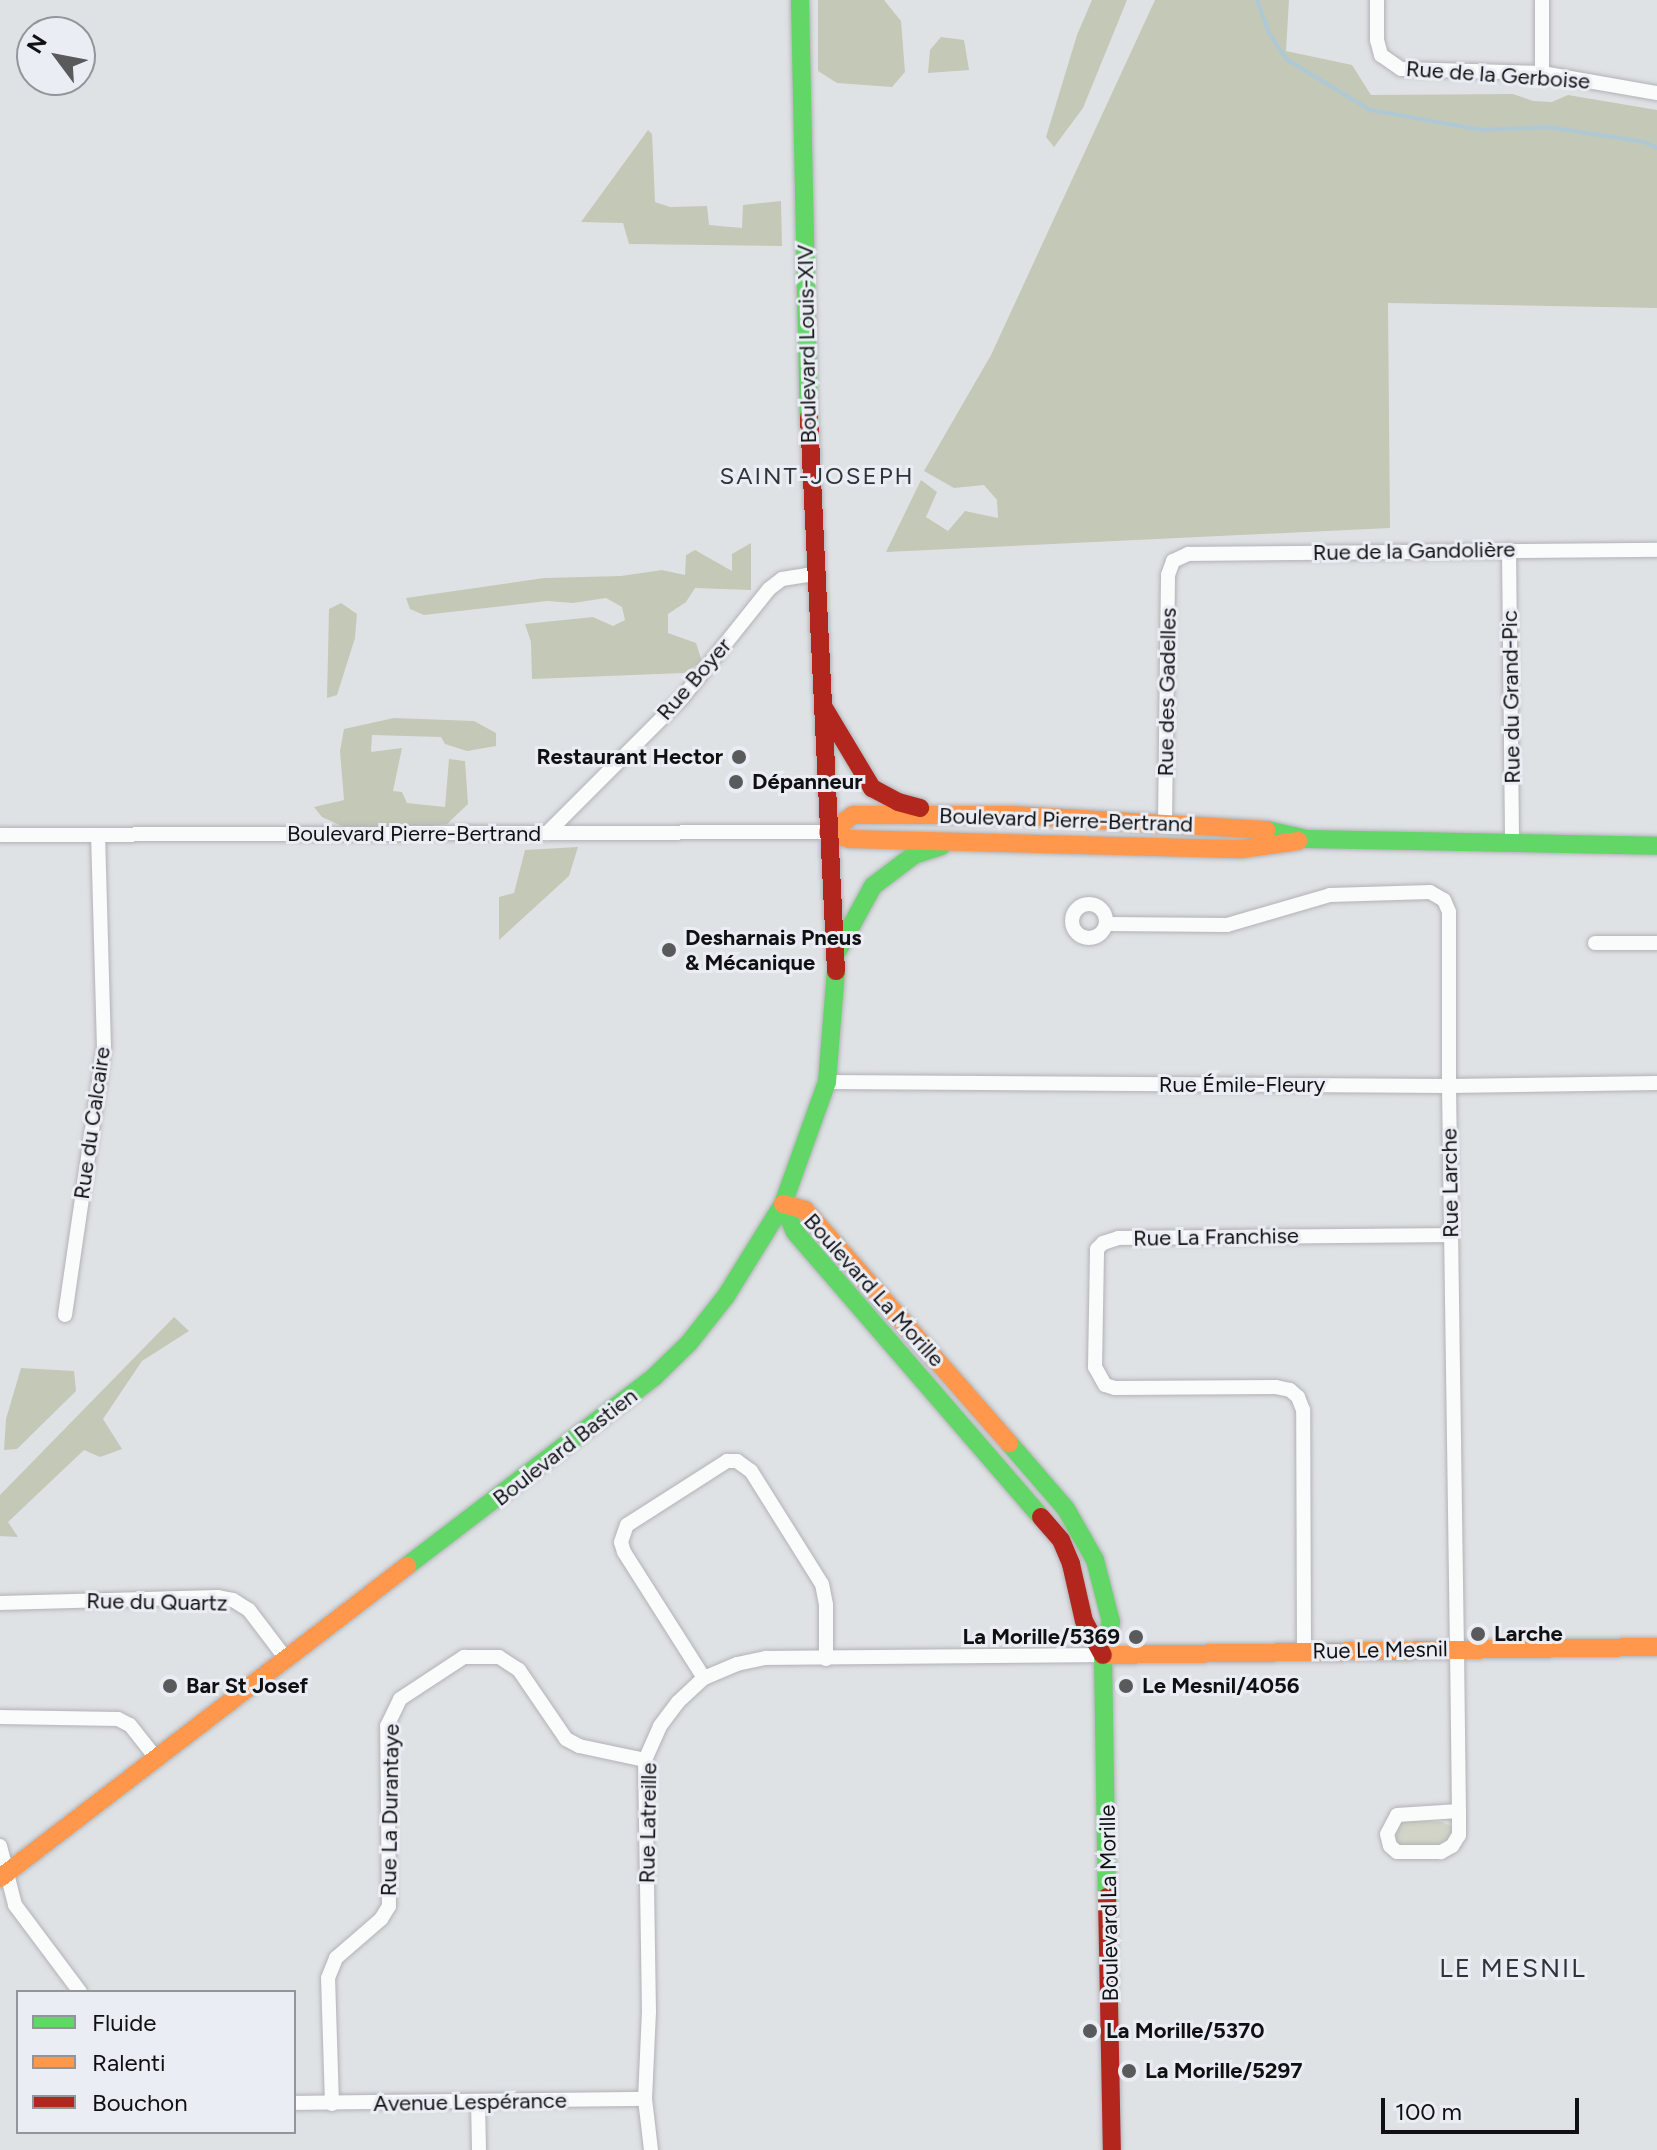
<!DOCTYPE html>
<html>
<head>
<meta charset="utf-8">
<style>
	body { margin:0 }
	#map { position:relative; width:1657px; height:2150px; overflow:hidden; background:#dfe2e5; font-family:Figtree,sans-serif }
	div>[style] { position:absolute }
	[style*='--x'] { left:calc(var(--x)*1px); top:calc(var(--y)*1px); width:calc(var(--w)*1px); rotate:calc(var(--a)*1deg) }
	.green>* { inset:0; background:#d1d4c7 }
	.forest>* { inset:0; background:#c4c8b7 }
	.stream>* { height:4px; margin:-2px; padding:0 2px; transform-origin:2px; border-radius:2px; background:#aec9d5 }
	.roads { filter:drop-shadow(0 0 2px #b1b3b6) drop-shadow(0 0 2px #b1b3b6) }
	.street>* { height:14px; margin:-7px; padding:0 7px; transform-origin:7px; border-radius:7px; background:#fafbfb }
	.street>.ring { margin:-7px; padding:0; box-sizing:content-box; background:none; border:14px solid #fafbfb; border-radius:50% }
	.fast>* { height:18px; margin:-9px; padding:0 9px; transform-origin:9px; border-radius:9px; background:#63d668 }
	.slow>* { height:18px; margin:-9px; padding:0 9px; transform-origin:9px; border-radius:9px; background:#ff974d }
	.jam>* { height:18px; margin:-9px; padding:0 9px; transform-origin:9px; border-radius:9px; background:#b3261e }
	.dots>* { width:22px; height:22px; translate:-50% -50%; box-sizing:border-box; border:4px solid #eaeef4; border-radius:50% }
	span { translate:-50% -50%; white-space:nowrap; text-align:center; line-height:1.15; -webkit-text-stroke:6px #eaeef4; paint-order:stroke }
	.street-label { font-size:22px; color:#0f1012 }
	.poi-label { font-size:22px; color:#0f1012; font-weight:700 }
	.right { translate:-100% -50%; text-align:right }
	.left { translate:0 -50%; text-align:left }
	.neighbourhood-label { font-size:24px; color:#303338; letter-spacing:2px }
	.quarter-label { font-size:26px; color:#303338; letter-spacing:2px }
	.legend { position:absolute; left:16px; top:1990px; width:280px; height:144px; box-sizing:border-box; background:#eaeef4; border:2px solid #92959a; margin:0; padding:10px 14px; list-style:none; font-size:24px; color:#0f1012 }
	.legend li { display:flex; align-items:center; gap:16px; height:40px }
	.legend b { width:40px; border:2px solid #92959a }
	.north { position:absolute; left:16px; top:16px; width:80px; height:80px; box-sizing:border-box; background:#eaeef4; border:2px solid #92959a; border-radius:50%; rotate:302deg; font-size:22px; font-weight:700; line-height:32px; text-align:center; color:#0f1012 }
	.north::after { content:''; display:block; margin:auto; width:28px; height:36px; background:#585a5c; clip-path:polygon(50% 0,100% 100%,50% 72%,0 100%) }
	.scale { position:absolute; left:1381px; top:2098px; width:198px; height:36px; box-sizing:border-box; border:4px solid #0f1012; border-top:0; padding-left:10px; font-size:24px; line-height:28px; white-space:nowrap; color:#0f1012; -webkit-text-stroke:6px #eaeef4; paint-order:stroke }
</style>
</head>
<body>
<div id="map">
	<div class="green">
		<i style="clip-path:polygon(1403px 1821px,1442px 1822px,1451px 1826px,1452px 1831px,1448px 1839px,1437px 1845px,1401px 1846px,1396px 1839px,1397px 1827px)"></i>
	</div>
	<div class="forest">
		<i style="clip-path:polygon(818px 0,884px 0,901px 21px,905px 72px,892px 87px,837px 83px,818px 71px)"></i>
		<i style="clip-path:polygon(1092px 0,1127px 0,1083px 108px,1054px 147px,1046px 137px,1077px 35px)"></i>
		<i style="clip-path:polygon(1155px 0,1289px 0,1286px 51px,1352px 65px,1371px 95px,1513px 94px,1533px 101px,1552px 102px,1568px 95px,1657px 110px,1657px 308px,1388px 303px,1390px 528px,886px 552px,921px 480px,937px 492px,926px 517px,948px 531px,965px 511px,998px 518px,997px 500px,984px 485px,954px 488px,924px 471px,991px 355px)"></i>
		<i style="clip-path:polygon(941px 37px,964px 40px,969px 70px,928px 73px,930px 50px)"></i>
		<i style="clip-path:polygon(648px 130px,652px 134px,655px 202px,670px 207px,707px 206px,709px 225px,742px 228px,743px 205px,781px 201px,782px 246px,629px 244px,623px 223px,581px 222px)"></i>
		<i style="clip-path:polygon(751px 543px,751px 590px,695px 588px,686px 602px,668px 614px,668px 633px,696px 643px,702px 662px,684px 673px,532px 679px,531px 642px,525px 624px,593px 617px,613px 626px,625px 620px,622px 607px,606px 598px,573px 603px,547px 601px,424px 615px,410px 609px,406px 598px,544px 578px,621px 576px,662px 570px,685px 575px,686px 555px,695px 550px,732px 571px,732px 554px)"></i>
		<i style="clip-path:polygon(341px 603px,357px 614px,355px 638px,337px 695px,327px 698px,329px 609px)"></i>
		<i style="clip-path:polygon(394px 718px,474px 721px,496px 733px,496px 746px,467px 751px,445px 744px,441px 737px,372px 735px,371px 752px,402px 748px,393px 791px,402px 792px,407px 803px,445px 807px,449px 759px,465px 761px,468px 804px,447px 824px,397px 830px,344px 827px,322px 817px,314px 807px,344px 800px,340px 751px,344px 729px)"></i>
		<i style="clip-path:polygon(578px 847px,569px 876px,499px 940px,499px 897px,514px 893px,525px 850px)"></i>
		<i style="clip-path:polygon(174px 1317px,189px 1331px,142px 1361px,103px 1419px,122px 1449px,100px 1457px,84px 1450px,8px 1522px,18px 1537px,0 1536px,0 1495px)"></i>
		<i style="clip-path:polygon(21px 1368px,74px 1371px,76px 1391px,17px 1449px,4px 1450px,6px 1419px)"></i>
	</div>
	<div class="stream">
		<i style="--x:1257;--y:0;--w:33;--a:70"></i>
		<i style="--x:1268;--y:31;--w:33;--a:57"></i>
		<i style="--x:1286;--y:59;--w:98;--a:31.3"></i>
		<i style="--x:1370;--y:110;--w:114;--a:10.1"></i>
		<i style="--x:1482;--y:130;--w:66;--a:-2.6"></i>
		<i style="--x:1548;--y:127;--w:97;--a:8.9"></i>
		<i style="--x:1644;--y:142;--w:14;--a:25"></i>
	</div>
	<div class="roads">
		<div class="street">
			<i style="--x:1377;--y:0;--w:40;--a:90"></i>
			<i style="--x:1377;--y:40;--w:16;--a:75"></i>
			<i style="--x:1381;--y:55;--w:24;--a:35"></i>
			<i style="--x:1401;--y:69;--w:141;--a:1.6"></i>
			<i style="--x:1542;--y:73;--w:117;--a:9.9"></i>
			<i style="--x:1542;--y:0;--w:73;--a:90"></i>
			<i style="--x:1509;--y:550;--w:295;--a:89.4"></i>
			<i style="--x:1165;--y:823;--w:248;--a:-89.3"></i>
			<i style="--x:1168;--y:575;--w:15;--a:-70"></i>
			<i style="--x:1173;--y:561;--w:17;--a:-25"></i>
			<i style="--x:1188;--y:554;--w:469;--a:-0.5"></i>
			<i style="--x:547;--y:833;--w:191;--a:-45"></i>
			<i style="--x:682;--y:698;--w:139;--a:-51.4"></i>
			<i style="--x:769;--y:589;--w:16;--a:-38"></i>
			<i style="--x:782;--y:579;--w:32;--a:-9"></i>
			<i style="--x:0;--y:835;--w:828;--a:-0.21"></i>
			<i class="ring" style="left:1072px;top:904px;width:20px;height:20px"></i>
			<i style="--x:1106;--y:924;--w:121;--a:0.5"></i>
			<i style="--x:1227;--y:925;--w:107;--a:-16.2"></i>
			<i style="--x:1330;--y:895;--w:100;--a:-1.7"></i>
			<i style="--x:1430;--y:892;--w:16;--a:30"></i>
			<i style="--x:1444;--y:900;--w:13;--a:67"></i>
			<i style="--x:1449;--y:912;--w:174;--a:90"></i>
			<i style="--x:1449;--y:1086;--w:563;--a:89.19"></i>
			<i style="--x:1457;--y:1649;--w:162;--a:89.3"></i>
			<i style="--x:1459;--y:1811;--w:24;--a:90"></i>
			<i style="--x:1459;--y:1835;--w:13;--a:122"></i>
			<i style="--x:1452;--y:1846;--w:13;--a:151"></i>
			<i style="--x:1441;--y:1852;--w:44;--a:180"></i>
			<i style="--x:1397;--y:1852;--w:9;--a:-139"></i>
			<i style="--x:1390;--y:1846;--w:12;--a:-104"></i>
			<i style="--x:1387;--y:1834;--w:21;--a:-62"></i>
			<i style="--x:1397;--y:1815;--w:62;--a:-3.7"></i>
			<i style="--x:1595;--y:943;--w:62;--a:0"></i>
			<i style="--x:827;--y:1082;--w:622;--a:0.37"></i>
			<i style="--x:1449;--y:1086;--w:208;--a:-0.8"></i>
			<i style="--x:65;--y:1315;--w:270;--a:-81.7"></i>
			<i style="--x:104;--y:1048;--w:213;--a:-91.6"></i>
			<i style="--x:0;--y:1603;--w:218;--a:-1.6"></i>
			<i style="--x:218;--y:1597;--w:15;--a:11"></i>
			<i style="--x:233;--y:1600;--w:19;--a:32"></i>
			<i style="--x:249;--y:1610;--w:63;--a:52.8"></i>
			<i style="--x:1304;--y:1652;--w:242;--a:-90.2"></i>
			<i style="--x:1303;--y:1410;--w:14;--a:-111"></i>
			<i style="--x:1298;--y:1397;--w:11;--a:-139"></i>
			<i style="--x:1290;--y:1390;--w:14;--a:-168"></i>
			<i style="--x:1276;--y:1387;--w:161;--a:179.6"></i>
			<i style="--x:1115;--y:1388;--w:10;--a:-163"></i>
			<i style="--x:1105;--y:1385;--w:21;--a:-119"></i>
			<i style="--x:1095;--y:1367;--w:118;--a:-89"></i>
			<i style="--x:1097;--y:1249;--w:8;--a:-45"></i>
			<i style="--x:1103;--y:1243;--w:16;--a:-18"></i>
			<i style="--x:1118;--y:1238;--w:333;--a:-0.5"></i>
			<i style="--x:704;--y:1678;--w:149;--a:-122.4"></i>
			<i style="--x:624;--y:1552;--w:10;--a:-107"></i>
			<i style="--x:621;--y:1542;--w:18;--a:-71"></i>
			<i style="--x:627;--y:1525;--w:119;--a:-32.6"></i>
			<i style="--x:727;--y:1461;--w:10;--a:0"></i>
			<i style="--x:737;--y:1461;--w:17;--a:36"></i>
			<i style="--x:751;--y:1471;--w:133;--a:57.9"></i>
			<i style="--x:822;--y:1584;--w:21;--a:79"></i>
			<i style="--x:826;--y:1605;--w:54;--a:90"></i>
			<i style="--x:0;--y:1717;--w:118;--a:1"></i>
			<i style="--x:118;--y:1719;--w:13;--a:27"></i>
			<i style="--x:130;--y:1725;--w:42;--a:51.8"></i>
			<i style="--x:0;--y:1846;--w:61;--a:75.7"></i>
			<i style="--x:15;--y:1905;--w:109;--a:53.2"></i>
			<i style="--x:478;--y:2102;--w:48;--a:88.8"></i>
			<i style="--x:294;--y:2103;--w:351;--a:-0.7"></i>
			<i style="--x:332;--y:2104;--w:126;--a:-91.8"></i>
			<i style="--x:328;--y:1978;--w:22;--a:-68"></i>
			<i style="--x:336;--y:1958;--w:60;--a:-40.9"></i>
			<i style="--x:381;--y:1919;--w:15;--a:-58"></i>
			<i style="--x:389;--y:1906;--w:180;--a:-90.6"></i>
			<i style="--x:387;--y:1726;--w:30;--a:-64"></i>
			<i style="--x:400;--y:1699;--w:77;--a:-33.3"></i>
			<i style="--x:464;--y:1657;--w:35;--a:0"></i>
			<i style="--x:499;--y:1657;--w:24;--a:33"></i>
			<i style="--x:519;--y:1670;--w:83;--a:55.7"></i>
			<i style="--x:566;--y:1739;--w:15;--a:28"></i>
			<i style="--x:579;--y:1746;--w:67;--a:12"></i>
			<i style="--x:651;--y:2150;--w:51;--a:-96.7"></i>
			<i style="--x:645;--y:2099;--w:87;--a:-87.4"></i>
			<i style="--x:649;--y:2012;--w:252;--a:-90.9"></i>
			<i style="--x:645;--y:1760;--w:37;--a:-66"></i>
			<i style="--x:660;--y:1726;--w:30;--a:-53"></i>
			<i style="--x:678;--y:1702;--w:35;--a:-43"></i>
			<i style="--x:704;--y:1678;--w:36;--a:-23"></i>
			<i style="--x:737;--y:1664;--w:30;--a:-12"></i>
			<i style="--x:766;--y:1658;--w:337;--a:-0.5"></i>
		</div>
		<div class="fast">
			<i style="--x:800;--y:0;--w:417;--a:88.8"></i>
			<i style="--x:1267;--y:830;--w:41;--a:12.7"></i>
			<i style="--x:1307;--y:839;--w:350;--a:1.1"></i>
			<i style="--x:837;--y:952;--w:75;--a:-61.4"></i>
			<i style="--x:873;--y:886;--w:51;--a:-37.1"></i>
			<i style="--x:914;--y:855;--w:29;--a:-18"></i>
			<i style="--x:783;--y:1204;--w:30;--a:67"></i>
			<i style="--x:795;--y:1232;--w:376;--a:49.2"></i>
			<i style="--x:1009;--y:1443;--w:87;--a:49.2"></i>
			<i style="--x:1066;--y:1509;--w:59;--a:60.4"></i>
			<i style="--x:1095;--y:1560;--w:64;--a:75.5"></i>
			<i style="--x:1111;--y:1622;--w:34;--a:104"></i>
			<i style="--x:1103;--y:1655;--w:242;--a:89.1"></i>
			<i style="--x:407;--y:1566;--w:311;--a:-37.4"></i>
			<i style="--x:654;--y:1377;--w:49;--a:-44.2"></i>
			<i style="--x:689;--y:1343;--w:60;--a:-51.8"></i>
			<i style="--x:726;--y:1296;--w:108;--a:-58.2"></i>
			<i style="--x:783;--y:1204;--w:130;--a:-70.2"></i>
			<i style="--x:827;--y:1082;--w:111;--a:-85.4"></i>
		</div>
		<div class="slow">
			<i style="--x:828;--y:832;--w:30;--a:-34"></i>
			<i style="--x:853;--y:815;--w:161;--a:0"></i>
			<i style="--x:1014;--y:815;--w:253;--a:3.4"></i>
			<i style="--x:828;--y:832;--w:22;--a:18"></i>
			<i style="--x:849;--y:839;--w:393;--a:1.5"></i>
			<i style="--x:1242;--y:849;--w:57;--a:-8.1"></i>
			<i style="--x:783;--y:1204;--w:23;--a:15"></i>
			<i style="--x:805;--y:1210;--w:310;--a:48.8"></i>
			<i style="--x:1103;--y:1655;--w:554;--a:-0.83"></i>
			<i style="--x:0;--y:1878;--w:513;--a:-37.47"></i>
		</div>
		<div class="jam">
			<i style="--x:809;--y:417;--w:555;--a:87.21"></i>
			<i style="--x:823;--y:706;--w:96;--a:59.1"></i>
			<i style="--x:872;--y:788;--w:30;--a:28"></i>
			<i style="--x:898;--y:802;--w:23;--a:15"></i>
			<i style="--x:1041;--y:1517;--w:30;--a:49"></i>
			<i style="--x:1061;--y:1540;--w:26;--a:67"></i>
			<i style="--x:1071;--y:1564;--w:58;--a:77.2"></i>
			<i style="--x:1084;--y:1621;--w:39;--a:61"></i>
			<i style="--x:1107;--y:1897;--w:253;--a:88.9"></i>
		</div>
	</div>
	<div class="dots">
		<i style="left:739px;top:757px;background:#585a5c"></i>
		<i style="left:736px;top:782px;background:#585a5c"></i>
		<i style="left:669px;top:950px;background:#585a5c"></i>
		<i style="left:1478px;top:1634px;background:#585a5c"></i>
		<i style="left:1136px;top:1637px;background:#585a5c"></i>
		<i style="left:170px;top:1686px;background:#585a5c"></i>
		<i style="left:1126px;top:1686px;background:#585a5c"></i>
		<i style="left:1090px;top:2031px;background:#585a5c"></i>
		<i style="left:1129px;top:2071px;background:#585a5c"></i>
	</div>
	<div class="street-label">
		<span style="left:1498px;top:75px;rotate:4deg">Rue de la Gerboise</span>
		<span style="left:807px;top:344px;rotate:-91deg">Boulevard Louis-XIV</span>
		<span style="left:1414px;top:551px;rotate:-1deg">Rue de la Gandolière</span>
		<span style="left:694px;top:679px;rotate:-49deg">Rue Boyer</span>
		<span style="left:1167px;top:692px;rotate:-89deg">Rue des Gadelles</span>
		<span style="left:1511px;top:697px;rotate:-91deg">Rue du Grand-Pic</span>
		<span style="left:1066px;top:820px;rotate:2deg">Boulevard Pierre-Bertrand</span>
		<span style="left:414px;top:834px">Boulevard Pierre-Bertrand</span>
		<span style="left:1242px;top:1085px">Rue Émile-Fleury</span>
		<span style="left:92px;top:1123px;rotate:-82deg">Rue du Calcaire</span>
		<span style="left:1450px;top:1183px;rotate:-91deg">Rue Larche</span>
		<span style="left:1216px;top:1237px;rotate:-1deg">Rue La Franchise</span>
		<span style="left:874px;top:1290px;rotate:48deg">Boulevard La Morille</span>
		<span style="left:565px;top:1447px;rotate:-38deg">Boulevard Bastien</span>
		<span style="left:157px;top:1602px;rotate:1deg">Rue du Quartz</span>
		<span style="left:1380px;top:1650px;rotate:-1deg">Rue Le Mesnil</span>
		<span style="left:390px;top:1810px;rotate:-89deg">Rue La Durantaye</span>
		<span style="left:648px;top:1823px;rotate:-89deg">Rue Latreille</span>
		<span style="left:1109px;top:1903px;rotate:-91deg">Boulevard La Morille</span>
		<span style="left:470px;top:2102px;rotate:-1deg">Avenue Lespérance</span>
	</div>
	<div class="poi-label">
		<span class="right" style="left:723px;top:757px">Restaurant Hector</span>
		<span class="left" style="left:752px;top:782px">Dépanneur</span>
		<span class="left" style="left:685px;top:950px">Desharnais Pneus<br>&amp; Mécanique</span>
		<span class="left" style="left:1494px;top:1634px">Larche</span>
		<span class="right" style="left:1120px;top:1637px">La Morille/5369</span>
		<span class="left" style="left:186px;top:1686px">Bar St Josef</span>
		<span class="left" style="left:1142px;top:1686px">Le Mesnil/4056</span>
		<span class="left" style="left:1106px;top:2031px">La Morille/5370</span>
		<span class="left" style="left:1145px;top:2071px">La Morille/5297</span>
	</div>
	<div class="neighbourhood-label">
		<span style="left:817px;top:476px">SAINT-JOSEPH</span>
	</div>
	<div class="quarter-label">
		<span style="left:1513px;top:1969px">LE MESNIL</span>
	</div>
	<ul class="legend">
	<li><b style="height:10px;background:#63d668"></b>Fluide</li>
	<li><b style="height:10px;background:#ff974d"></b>Ralenti</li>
	<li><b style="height:10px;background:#b3261e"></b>Bouchon</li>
	</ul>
	<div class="north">N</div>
	<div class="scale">100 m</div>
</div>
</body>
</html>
